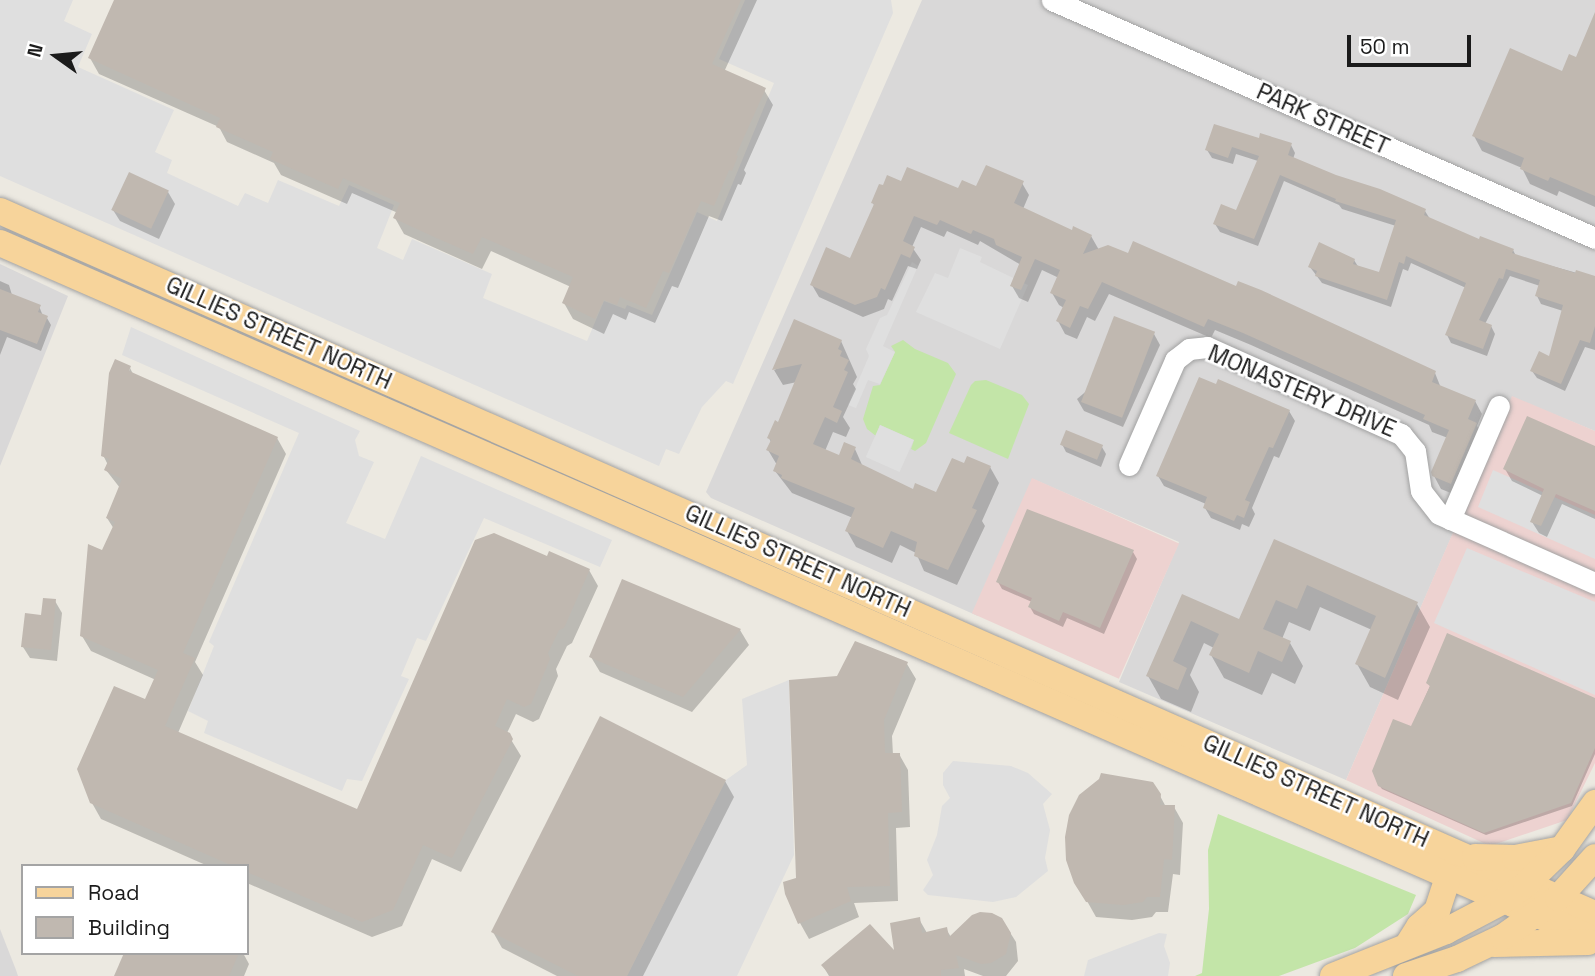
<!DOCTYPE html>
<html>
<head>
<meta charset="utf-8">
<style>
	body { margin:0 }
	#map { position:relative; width:1595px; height:976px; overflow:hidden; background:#ece9e1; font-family:"Space Grotesk",sans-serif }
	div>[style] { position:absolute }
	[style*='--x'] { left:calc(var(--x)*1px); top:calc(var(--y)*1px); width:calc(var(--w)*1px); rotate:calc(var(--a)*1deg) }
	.residential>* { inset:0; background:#d9d8d8 }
	.commercial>* { inset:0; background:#edd2d0; transform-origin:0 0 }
	.grass>* { inset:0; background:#c3e5a8 }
	.parking>* { inset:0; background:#dfdfdf; transform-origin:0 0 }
	.shadow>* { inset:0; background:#0003 }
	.building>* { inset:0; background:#c0b8b0; transform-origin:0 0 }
	.roads { filter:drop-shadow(0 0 2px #a2a2a2) drop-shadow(0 0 2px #a2a2a2) }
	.minor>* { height:21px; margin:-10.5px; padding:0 10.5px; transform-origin:10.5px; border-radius:10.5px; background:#fff }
	.major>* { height:26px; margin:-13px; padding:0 13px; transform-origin:13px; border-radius:13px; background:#f7d49b }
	span { translate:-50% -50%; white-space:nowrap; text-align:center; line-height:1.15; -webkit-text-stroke:5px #fff; paint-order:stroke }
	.street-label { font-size:23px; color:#1b1b1b }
	.legend { position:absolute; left:21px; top:864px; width:228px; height:91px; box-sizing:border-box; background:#fff; border:2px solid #a4a4a4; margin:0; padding:9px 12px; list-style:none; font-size:21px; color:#1b1b1b }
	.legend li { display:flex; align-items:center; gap:14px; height:35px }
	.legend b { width:35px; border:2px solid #a4a4a4 }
	.north { position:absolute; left:21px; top:21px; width:70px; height:70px; -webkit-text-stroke:5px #fff; paint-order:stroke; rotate:285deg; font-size:19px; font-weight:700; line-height:28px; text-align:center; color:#1b1b1b }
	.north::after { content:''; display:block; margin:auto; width:24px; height:32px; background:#1b1b1b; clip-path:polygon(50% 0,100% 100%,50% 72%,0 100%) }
	.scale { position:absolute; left:1347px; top:35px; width:124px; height:32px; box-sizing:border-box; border:4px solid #1b1b1b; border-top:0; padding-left:9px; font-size:21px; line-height:24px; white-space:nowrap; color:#1b1b1b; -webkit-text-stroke:5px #fff; paint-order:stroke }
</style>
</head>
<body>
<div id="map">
	<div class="residential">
		<i style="clip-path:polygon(922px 0,1595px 0,1595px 431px,1512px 397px,1346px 780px,1119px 682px,1179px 542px,1033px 479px,978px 616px,711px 498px,706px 492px)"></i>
		<i style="clip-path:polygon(0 264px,68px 296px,0 466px)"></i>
		<i style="clip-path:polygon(0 929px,16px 970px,18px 976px,0 976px)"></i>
	</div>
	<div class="commercial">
		<i style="clip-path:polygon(1512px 396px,1595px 431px,1595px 763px,1567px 820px,1490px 846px,1346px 780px)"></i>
		<i style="left:1032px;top:478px;width:161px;height:148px;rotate:24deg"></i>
	</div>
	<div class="grass">
		<i style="clip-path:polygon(903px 340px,915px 349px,948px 363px,956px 374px,926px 443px,915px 451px,911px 449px,914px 440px,880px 425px,876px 436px,867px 429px,863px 419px,873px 386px,880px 385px,895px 352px,891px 346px)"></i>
		<i style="clip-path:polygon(986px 380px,1022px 395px,1029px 404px,1008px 459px,949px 433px,971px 385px,975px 381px)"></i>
		<i style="clip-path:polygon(1218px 814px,1416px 895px,1408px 914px,1355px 948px,1279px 976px,1195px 976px,1202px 973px,1209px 909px,1208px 850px)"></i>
	</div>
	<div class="parking">
		<i style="clip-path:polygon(0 0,73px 0,64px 21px,92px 34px,78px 67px,174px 110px,155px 152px,172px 160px,167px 173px,238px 206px,245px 193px,268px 203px,278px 180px,339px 206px,349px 185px,394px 205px,377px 248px,403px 260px,412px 239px,492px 274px,483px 298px,587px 341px,604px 301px,625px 309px,627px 305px,652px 315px,697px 212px,717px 221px,774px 83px,719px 59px,745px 0,891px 0,893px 13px,733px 384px,726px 381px,702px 407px,679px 454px,666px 449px,659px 466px,0 176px)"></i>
		<i style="clip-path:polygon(960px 248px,982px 257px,980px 262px,1028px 285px,1000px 349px,916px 312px,935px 273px,948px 278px)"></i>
		<i style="clip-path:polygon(912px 262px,918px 266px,883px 346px,895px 352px,880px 384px,868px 380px,856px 408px,848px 405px,869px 356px,866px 349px,880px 318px,887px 315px)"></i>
		<i style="clip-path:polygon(131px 327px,360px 431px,355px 440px,359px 456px,374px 462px,346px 523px,385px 539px,421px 456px,612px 540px,600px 567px,484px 518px,426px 641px,417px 638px,401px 676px,409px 679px,362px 781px,347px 779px,342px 791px,204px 733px,208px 721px,188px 711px,214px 646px,209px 642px,299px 433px,122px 355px)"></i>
		<i style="left:880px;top:425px;width:37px;height:35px;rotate:24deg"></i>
		<i style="clip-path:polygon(1493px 470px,1595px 515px,1595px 559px,1478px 507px)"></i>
		<i style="clip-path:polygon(1467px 548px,1595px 602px,1595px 695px,1434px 623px)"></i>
		<i style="clip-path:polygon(789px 680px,794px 855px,737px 976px,627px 976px,726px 780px,747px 765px,742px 699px)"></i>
		<i style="clip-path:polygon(953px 761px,1011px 766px,1028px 773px,1052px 794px,1043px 804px,1050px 830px,1045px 858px,1048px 871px,1016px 897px,993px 902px,928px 895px,923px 890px,933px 875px,927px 860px,937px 835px,942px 806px,950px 798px,943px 785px,943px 773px)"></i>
		<i style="clip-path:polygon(1159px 933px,1167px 934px,1164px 946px,1170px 963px,1168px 976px,1084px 976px,1088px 960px)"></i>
	</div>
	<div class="shadow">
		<i style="clip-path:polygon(115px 0,757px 0,724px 72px,764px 90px,773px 105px,744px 170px,746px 173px,741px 185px,738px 184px,722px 221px,709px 216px,678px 288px,672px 286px,655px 323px,629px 312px,626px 320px,613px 314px,604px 334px,573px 319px,564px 303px,571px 287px,491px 251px,482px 269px,404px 234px,395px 218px,398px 213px,352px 193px,347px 204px,281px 175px,274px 163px,227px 142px,219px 127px,99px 74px,90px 58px)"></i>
		<i style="clip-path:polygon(1595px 17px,1595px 207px,1559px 191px,1557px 196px,1530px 184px,1522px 168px,1482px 151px,1474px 136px,1563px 73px,1577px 59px)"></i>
		<i style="clip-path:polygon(1260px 141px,1291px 145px,1295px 153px,1293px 159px,1425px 211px,1430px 219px,1480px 242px,1513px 250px,1516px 256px,1595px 278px,1595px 350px,1585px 347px,1565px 391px,1537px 378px,1532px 371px,1550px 358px,1563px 311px,1541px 304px,1537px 296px,1540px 286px,1510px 276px,1485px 324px,1491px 326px,1495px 334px,1487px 356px,1451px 343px,1447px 335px,1466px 288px,1411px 263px,1408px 271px,1403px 269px,1391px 307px,1322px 283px,1310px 267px,1354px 260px,1359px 268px,1380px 275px,1396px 226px,1342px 209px,1339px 205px,1284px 181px,1258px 246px,1220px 232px,1215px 224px,1237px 212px,1258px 161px,1236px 154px,1233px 164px,1212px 158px,1207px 150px)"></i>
		<i style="clip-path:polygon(1022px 183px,1029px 195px,1023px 209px,1072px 232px,1091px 236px,1099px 250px,1435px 373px,1441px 388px,1475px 401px,1482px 414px,1477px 426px,1483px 437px,1458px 496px,1441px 489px,1434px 476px,1448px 438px,1432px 432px,1429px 425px,1251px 345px,1215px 330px,1211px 338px,1109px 294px,1095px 321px,1087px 317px,1077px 339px,1065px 334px,1058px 321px,1064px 308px,1059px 305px,1052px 293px,1059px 278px,1042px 270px,1028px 302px,1019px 298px,1012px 286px,1021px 265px,980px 241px,978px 245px,947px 231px,944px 237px,921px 227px,912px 247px,921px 260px,917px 269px,908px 266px,892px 301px,888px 299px,884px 309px,863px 317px,819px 297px,812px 285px,850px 260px,875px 207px,873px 203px,902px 184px,959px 190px)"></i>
		<i style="clip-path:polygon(168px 192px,175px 204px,159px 239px,120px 221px,113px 210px)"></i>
		<i style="clip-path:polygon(0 281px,9px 285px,12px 295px,39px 306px,43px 316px,47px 318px,51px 325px,41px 351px,7px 337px,0 355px)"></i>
		<i style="clip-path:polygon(1154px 334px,1160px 345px,1123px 427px,1084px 411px,1077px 399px)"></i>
		<i style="clip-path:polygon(841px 341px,857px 377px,853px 384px,856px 389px,843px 417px,850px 428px,846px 437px,833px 432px,825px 451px,840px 457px,855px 449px,863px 467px,913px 491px,937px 494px,965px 465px,990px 467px,999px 483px,982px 521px,985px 526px,957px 585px,924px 571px,916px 553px,900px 545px,892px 563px,856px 547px,847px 531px,853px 518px,792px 493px,775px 471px,777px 465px,768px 450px,771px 442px,769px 438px,779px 424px,797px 382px,783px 385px,774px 370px)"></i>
		<i style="clip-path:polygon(130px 368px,134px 376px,277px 438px,286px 454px,195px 662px,203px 675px,178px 733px,358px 811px,548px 558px,589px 570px,598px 586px,572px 643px,567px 646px,556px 669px,558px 676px,539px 719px,533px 722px,516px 714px,507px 733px,521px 756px,461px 872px,432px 859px,402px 926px,372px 937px,247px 883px,247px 866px,208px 866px,101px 819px,92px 803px,156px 680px,91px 651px,82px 636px,103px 553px,114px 529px,107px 518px,120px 488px,106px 470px,108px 465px,103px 455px)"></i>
		<i style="clip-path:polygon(1289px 411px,1295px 421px,1279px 458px,1274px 456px,1252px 508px,1255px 514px,1249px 527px,1242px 524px,1240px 530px,1211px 518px,1205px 508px,1206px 504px,1164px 486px,1158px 476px)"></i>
		<i style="clip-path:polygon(1062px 444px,1102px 447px,1106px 454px,1101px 467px,1066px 452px)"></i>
		<i style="clip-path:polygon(1595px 448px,1595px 519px,1562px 504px,1547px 537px,1539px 533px,1532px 522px,1543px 496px,1512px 481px,1505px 469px)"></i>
		<i style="clip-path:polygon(1275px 541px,1417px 604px,1430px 627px,1398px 700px,1370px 687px,1357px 664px,1372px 630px,1320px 607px,1310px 631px,1289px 622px,1282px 639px,1290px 643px,1303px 666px,1295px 684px,1272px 673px,1262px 695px,1224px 678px,1211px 655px,1214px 648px,1204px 643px,1190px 675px,1199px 692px,1191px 712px,1161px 699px,1148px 676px,1183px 596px,1240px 621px)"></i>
		<i style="clip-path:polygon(1133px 552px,1137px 559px,1104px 634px,1067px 618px,1063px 627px,1034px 614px,1030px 607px,1032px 602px,1002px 589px,998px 582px)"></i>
		<i style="clip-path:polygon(623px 581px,740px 630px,749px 645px,692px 712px,600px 672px,591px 657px)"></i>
		<i style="clip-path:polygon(55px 601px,62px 613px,57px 661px,30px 658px,23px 647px)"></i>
		<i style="clip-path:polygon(907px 664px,916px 679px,892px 736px,893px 755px,899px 754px,908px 770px,910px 827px,896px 828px,898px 901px,854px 903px,859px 917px,809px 939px,800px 923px,797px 879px,838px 677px)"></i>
		<i style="clip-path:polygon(1428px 683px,1595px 700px,1595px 754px,1572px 806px,1486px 835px,1382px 789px,1379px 785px,1411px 729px,1430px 686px)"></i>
		<i style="clip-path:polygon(725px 781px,734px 797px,643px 976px,557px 976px,502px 948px,493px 932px)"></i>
		<i style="clip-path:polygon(1159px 794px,1166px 807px,1174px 807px,1183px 823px,1180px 875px,1173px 874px,1168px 912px,1156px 912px,1152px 917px,1132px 920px,1096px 917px,1087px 901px)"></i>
		<i style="clip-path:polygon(919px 919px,927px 933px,946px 929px,951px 937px,1006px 926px,1016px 942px,1018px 961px,1006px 976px,983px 976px,964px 969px,965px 976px,829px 976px,823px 966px,897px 955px)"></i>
		<i style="clip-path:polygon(126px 953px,243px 953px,249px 964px,244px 976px,116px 976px)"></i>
	</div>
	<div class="building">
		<i style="clip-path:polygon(114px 0,741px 0,712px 64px,766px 88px,736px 155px,738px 156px,732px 171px,729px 170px,714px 206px,701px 201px,669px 273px,663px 271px,646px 308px,620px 297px,617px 305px,604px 300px,595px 319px,562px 303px,573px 277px,482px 237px,473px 254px,432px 236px,393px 218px,400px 203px,343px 178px,338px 189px,270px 159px,273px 152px,216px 127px,220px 118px,88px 58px)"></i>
		<i style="clip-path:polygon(1595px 12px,1595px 196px,1550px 177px,1548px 181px,1520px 169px,1524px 158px,1472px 136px,1510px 48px,1562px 71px,1569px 54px,1576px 57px)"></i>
		<i style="clip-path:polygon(1214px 124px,1259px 138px,1260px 133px,1292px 143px,1288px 155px,1336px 175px,1380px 189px,1426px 209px,1424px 215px,1479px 239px,1480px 236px,1514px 249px,1512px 253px,1575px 273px,1576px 270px,1595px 276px,1595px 326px,1590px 343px,1580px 340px,1561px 384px,1530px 371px,1539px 351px,1549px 356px,1563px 305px,1535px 296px,1540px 280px,1506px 269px,1503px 279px,1499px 278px,1479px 320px,1492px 325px,1483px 349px,1445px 335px,1466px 283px,1406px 256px,1404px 264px,1399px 262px,1387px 300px,1315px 276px,1317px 271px,1308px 267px,1319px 242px,1355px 259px,1353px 264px,1379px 272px,1396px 220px,1335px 201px,1336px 199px,1280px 175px,1254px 239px,1213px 224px,1221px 204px,1236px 210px,1259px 156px,1232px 147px,1228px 158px,1205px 150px)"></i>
		<i style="clip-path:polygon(986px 165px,1024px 181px,1014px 203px,1072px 230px,1073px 226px,1092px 235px,1083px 254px,1108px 245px,1128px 253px,1133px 241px,1236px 286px,1238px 281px,1261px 290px,1436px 371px,1432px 382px,1476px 400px,1468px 419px,1477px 423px,1451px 484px,1432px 476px,1431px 472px,1449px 430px,1423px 419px,1425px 415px,1243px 333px,1208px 319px,1204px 327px,1102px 282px,1088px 309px,1080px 306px,1070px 328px,1056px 321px,1066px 300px,1050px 293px,1060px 270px,1035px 259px,1021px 290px,1010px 286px,1022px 257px,996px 245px,994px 239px,973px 230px,971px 234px,940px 220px,937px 225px,914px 216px,903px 241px,915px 247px,910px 258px,901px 254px,885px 290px,881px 288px,877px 297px,855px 305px,810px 285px,826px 247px,850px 258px,874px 204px,871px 203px,879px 184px,883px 185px,887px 175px,901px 181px,907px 167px,958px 188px,962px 180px,976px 186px)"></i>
		<i style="left:129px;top:172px;width:44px;height:42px;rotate:25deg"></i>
		<i style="clip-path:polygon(0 289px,41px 305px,38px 312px,48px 316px,37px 344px,0 330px)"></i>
		<i style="left:1114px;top:316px;width:44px;height:92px;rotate:21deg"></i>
		<i style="clip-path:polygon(794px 319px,842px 340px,838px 349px,842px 351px,840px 356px,849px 360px,844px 370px,848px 372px,833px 407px,842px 411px,837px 423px,825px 417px,813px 444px,839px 455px,844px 442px,856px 447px,851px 459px,913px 489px,915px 483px,936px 492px,952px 458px,964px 463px,967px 456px,991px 466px,972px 508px,977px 510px,948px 570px,914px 556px,917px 542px,891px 531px,883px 548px,845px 531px,855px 508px,781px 478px,782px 475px,773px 471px,779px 456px,766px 450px,771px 440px,767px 438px,775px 420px,778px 422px,802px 364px,772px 370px)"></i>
		<i style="clip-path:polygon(115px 359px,131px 366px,129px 371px,278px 437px,183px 653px,195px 658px,165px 726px,357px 809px,475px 540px,494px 533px,547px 556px,549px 551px,590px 569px,564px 628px,559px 630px,548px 653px,550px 659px,531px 704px,524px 707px,507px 699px,495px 726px,510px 733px,513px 739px,452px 858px,423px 845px,393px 910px,362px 922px,247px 872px,247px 866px,233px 866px,90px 803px,77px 769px,114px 686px,145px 699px,158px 670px,80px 636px,88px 544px,102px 550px,115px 522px,106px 518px,122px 479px,104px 470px,109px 459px,101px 456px,109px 373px)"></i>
		<i style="clip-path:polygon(1199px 377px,1216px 384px,1218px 379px,1290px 410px,1273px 448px,1269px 447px,1245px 500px,1250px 502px,1244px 518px,1237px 515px,1234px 521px,1203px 508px,1207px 497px,1156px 476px)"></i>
		<i style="clip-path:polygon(1527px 416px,1595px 446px,1595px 511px,1556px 494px,1541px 526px,1530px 522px,1544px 489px,1503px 469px)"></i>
		<i style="left:1066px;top:430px;width:40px;height:16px;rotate:22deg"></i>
		<i style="clip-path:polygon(1027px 509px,1134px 550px,1100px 628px,1063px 612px,1059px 621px,1028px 607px,1032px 598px,996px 582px)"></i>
		<i style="clip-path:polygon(1274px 539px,1418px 602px,1385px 678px,1355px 664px,1376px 616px,1307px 585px,1297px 609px,1276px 600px,1263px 629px,1291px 641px,1282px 662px,1258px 651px,1249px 673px,1209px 655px,1219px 634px,1191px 621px,1173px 661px,1187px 668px,1178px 690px,1146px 676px,1182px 594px,1239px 619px)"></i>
		<i style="clip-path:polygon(622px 579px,741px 629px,683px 697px,589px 657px)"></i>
		<i style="clip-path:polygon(43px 598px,56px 599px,51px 650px,21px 647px,25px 613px,41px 615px)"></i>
		<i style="clip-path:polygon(1447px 633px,1595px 698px,1595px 748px,1571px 803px,1484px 833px,1378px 786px,1372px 771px,1393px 719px,1411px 726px,1430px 686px,1426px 683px)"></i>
		<i style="clip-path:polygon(855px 641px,908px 662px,884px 720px,885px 753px,900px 753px,902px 812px,888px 813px,890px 886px,847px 887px,851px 901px,798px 924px,785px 894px,783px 882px,796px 878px,789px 680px,837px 676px)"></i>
		<i style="clip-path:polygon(600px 716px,726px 780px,627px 976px,578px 976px,491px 932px)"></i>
		<i style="clip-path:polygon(1101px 773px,1153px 782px,1161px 794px,1160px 805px,1175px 805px,1172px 860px,1164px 859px,1160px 897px,1147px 897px,1143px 902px,1123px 905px,1086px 902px,1074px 883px,1066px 860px,1065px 837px,1069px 815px,1079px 795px,1099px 779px)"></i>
		<i style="clip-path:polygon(980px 912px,992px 913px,1002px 918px,1011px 933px,1006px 954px,991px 963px,981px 964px,956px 955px,959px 968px,941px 970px,941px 976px,831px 976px,821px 965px,870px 924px,894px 950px,890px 923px,920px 917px,922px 933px,947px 927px,949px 937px,972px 915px)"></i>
		<i style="clip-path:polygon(124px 953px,239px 953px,229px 976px,114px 976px)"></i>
	</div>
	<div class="roads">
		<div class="minor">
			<i style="--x:1052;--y:0;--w:593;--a:23.67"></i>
			<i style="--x:1129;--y:465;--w:115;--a:-66.3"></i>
			<i style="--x:1175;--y:360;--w:18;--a:-38"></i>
			<i style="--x:1189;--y:349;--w:18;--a:-6"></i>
			<i style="--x:1207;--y:347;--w:213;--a:24.2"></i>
			<i style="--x:1401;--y:434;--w:22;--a:51"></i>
			<i style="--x:1415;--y:451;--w:40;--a:81.5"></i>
			<i style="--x:1421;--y:491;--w:29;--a:52"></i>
			<i style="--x:1439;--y:514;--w:171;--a:23.9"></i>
			<i style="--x:1450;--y:519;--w:123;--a:-66.6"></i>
		</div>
		<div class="major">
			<i style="--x:0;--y:211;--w:1743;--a:23.79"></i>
			<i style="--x:0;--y:243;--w:1741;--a:23.6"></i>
			<i style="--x:1475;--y:857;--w:40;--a:1.4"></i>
			<i style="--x:1515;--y:858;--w:48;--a:-10.8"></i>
			<i style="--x:1409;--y:943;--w:19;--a:-58"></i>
			<i style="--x:1419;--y:927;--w:24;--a:-42"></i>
			<i style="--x:1437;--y:911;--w:36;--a:-72"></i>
			<i style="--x:1494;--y:944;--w:94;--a:-1.2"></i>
			<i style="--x:1333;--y:976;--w:122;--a:-21.7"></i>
			<i style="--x:1446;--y:931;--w:64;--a:-27.8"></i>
			<i style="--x:1503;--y:901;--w:29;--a:-36"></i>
			<i style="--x:1526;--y:884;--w:50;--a:-44.2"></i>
			<i style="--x:1562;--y:849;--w:57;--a:-54.3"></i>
			<i style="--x:1406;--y:976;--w:54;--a:-18.4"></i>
			<i style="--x:1457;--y:959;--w:51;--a:-25.6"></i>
			<i style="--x:1503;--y:937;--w:67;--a:-35.3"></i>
			<i style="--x:1558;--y:898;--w:55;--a:-47.9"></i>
		</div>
	</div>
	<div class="street-label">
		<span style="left:1323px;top:119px;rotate:24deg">PARK STREET</span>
		<span style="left:279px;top:333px;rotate:24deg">GILLIES STREET NORTH</span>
		<span style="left:1302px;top:391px;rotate:23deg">MONASTERY DRIVE</span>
		<span style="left:798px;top:561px;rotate:24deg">GILLIES STREET NORTH</span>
		<span style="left:1316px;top:791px;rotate:24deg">GILLIES STREET NORTH</span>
	</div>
	<ul class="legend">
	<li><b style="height:9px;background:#f7d49b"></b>Road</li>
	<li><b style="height:19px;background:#c0b8b0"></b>Building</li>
	</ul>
	<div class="north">N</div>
	<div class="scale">50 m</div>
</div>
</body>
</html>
